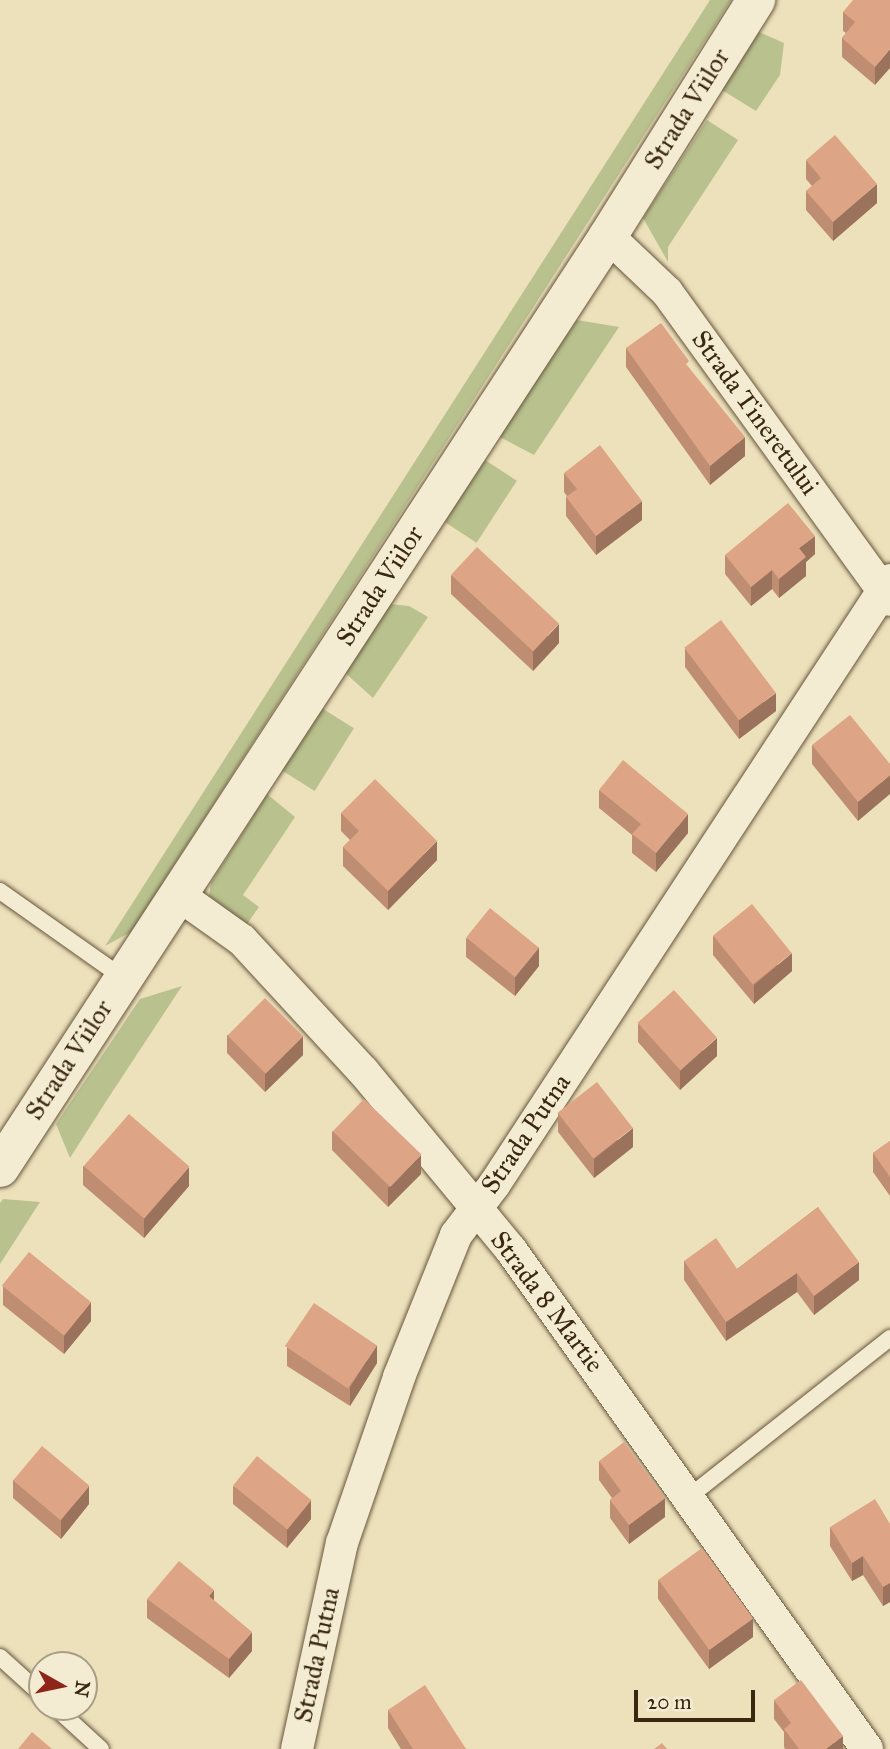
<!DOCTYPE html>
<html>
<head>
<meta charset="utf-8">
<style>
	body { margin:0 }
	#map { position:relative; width:890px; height:1749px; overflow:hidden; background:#ede1bc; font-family:"IM FELL Great Primer",serif }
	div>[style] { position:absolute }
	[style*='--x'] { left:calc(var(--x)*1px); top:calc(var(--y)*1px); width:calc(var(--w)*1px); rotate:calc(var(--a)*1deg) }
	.green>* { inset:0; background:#b9c28f; transform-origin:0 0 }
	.roads { filter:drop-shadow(0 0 2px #67563b) drop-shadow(0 0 2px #67563b) }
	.lane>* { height:16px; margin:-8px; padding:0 8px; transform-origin:8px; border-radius:8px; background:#f3ecd3 }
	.street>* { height:32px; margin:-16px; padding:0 16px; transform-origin:16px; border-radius:16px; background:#f3ecd3 }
	.secondary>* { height:38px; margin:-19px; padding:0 19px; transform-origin:19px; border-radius:19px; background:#f3ecd3 }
	.wall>* { inset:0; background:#be8d72 }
	.shaded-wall>* { inset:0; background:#9b735d }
	.building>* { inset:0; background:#dda485; transform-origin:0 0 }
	span { translate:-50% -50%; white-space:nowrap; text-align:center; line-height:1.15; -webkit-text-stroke:7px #f3ecd3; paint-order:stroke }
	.street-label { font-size:26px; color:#3a2710 }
	.north { position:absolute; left:28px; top:1651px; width:70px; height:70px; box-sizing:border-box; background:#f3ecd3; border:2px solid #a99d85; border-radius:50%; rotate:99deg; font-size:19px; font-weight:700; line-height:28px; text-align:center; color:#3a2710 }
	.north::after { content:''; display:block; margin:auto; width:24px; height:32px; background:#8f2418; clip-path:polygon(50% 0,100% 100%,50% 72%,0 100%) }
	.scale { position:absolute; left:634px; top:1690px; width:121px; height:32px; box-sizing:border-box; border:4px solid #3a2710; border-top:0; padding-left:9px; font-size:21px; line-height:24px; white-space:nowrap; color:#3a2710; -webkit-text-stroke:5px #f3ecd3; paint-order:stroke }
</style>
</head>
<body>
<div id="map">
	<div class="green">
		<i style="clip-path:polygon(710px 0,731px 0,131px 932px,105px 946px)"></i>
		<i style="clip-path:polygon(759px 32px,784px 43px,780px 75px,756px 111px,722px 90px)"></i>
		<i style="clip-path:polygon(707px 120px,738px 140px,668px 247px,668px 262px,643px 218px)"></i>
		<i style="clip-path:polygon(577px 320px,619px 327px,534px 455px,498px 436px)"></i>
		<i style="left:485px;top:460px;width:38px;height:74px;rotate:33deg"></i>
		<i style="clip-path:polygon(390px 604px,409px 606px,428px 617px,373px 698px,343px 671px)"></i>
		<i style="left:320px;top:707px;width:40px;height:74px;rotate:32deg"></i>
		<i style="clip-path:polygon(267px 794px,295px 817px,243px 895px,259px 907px,247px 924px,209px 896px,211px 883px)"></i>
		<i style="clip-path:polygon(182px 986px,105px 1103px,70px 1158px,56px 1124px,140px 999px)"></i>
		<i style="clip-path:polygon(3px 1199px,40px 1202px,0 1264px,0 1203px)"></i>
	</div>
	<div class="roads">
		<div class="lane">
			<i style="--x:0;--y:891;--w:149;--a:35.2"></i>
			<i style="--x:690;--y:1496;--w:255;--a:-38.3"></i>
			<i style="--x:0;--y:1657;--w:57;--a:42.1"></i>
			<i style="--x:55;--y:1707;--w:62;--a:42.4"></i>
		</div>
		<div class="street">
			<i style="--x:608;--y:236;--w:81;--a:43.5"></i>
			<i style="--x:667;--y:292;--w:380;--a:54.1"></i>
			<i style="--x:180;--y:896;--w:76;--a:35.4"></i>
			<i style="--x:242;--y:940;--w:178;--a:47.3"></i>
			<i style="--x:363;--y:1071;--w:232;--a:50.4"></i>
			<i style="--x:511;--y:1250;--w:613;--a:54.49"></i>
			<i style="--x:297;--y:1749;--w:211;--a:-77.7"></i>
			<i style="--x:342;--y:1543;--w:176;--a:-71"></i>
			<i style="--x:399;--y:1377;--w:153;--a:-68.1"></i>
			<i style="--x:456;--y:1235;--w:63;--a:-52.8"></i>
			<i style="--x:494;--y:1185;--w:723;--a:-56.79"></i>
		</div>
		<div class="secondary">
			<i style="--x:0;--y:1168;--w:1113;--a:-56.88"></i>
			<i style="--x:608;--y:236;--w:279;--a:-57.9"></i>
		</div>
	</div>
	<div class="wall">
		<i style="clip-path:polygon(890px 0,875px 85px,842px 57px,842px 38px,846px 33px,843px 31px,843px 12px)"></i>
		<i style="clip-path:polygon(806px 160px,877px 203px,833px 241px,806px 210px,806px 191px,812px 186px,806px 179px)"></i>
		<i style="clip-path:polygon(626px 348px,689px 368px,745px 456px,710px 485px,626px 367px)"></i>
		<i style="clip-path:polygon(564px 473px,642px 520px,596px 555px,566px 516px,566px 497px,567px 496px,564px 492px)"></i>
		<i style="clip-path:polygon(815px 554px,806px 562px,806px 576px,779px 598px,772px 589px,751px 606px,725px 574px,725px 555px)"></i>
		<i style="clip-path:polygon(451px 575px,559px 643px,533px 671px,451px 594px)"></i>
		<i style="clip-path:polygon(685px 648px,776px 711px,739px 739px,685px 667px)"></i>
		<i style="clip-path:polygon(812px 745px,890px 764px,858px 821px,812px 764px)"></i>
		<i style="clip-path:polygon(599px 790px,688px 833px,656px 872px,632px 853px,632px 835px,599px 808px)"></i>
		<i style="clip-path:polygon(341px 813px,437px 860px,388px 910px,343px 866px,343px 847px,350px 840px,341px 831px)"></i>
		<i style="clip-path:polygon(713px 936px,792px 971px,754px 1004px,713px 955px)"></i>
		<i style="clip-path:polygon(466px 938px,539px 966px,515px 996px,466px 957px)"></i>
		<i style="clip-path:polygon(638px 1023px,717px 1056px,680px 1090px,638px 1042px)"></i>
		<i style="clip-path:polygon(227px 1035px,303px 1055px,265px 1092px,227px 1053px)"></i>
		<i style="clip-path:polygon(558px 1113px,633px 1147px,594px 1178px,558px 1132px)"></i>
		<i style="clip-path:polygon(332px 1131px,421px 1174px,388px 1207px,332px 1150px)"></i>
		<i style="clip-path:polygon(890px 1141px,890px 1196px,873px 1172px,873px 1153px)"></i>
		<i style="clip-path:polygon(83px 1166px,189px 1186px,144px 1238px,83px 1185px)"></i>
		<i style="clip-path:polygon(818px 1207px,859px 1280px,814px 1315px,797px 1292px,726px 1341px,684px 1280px,684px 1261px,737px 1269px)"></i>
		<i style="clip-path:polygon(3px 1286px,91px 1321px,64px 1354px,3px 1305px)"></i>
		<i style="clip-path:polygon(287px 1347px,377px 1363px,350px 1406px,287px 1366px)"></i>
		<i style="clip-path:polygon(599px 1461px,665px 1517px,629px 1544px,610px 1518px,610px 1500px,612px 1498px,599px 1480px)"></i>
		<i style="clip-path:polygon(13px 1480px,89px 1504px,61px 1539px,13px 1498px)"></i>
		<i style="clip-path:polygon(233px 1486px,311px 1519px,287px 1548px,233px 1504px)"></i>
		<i style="clip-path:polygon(890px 1524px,890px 1602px,883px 1606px,863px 1575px,852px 1581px,830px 1546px,830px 1527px)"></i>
		<i style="clip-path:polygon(658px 1580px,753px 1637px,709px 1669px,658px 1599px)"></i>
		<i style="clip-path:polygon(147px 1599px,252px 1651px,229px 1678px,147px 1618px)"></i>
		<i style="clip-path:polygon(774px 1700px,843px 1749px,785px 1749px,784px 1747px,784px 1732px,774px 1719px)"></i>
		<i style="clip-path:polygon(388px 1710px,466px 1749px,401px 1749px,388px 1728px)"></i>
	</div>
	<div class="shaded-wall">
		<i style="clip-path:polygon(890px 49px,890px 68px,875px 85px,875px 67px)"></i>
		<i style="clip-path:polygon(877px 184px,877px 203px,833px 241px,833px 222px)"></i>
		<i style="clip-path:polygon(745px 437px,745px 456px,710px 485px,710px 466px)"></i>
		<i style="clip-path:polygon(642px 501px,642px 520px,596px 555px,596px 536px)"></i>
		<i style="clip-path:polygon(815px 536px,815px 554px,806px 562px,806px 576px,779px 598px,779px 579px,799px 548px)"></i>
		<i style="clip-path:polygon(772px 570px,772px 589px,751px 606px,751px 587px)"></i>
		<i style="clip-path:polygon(559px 624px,559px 643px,533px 671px,533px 652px)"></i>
		<i style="clip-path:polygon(776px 693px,776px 711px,739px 739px,739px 720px)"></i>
		<i style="clip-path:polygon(890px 775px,890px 794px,858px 821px,858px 802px)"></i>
		<i style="clip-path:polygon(688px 814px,688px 833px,656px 872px,656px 853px)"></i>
		<i style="clip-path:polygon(437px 841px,437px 860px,388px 910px,388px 891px)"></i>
		<i style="clip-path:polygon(539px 947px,539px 966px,515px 996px,515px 977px)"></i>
		<i style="clip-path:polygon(792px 953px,792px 971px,754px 1004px,754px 985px)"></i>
		<i style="clip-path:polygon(303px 1036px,303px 1055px,265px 1092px,265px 1073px)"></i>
		<i style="clip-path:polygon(717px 1038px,717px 1056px,680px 1090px,680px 1071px)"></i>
		<i style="clip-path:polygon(633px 1128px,633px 1147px,594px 1178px,594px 1159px)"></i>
		<i style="clip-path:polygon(421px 1155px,421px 1174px,388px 1207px,388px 1188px)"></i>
		<i style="clip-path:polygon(189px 1167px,189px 1186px,144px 1238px,144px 1219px)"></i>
		<i style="clip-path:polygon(859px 1262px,859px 1280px,814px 1315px,814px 1296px)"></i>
		<i style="clip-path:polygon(797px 1273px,797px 1292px,726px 1341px,726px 1322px)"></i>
		<i style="clip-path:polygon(91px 1302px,91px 1321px,64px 1354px,64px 1335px)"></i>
		<i style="clip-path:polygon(377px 1345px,377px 1363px,350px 1406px,350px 1387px)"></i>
		<i style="clip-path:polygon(89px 1486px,89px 1504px,61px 1539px,61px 1520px)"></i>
		<i style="clip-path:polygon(665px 1498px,665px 1517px,629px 1544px,629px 1525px)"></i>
		<i style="clip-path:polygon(311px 1500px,311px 1519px,287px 1548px,287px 1529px)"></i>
		<i style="clip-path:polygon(863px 1556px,863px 1575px,852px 1581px,852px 1563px)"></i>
		<i style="clip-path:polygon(890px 1583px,890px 1602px,883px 1606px,883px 1587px)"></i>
		<i style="clip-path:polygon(214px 1590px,214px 1609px,209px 1596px)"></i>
		<i style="clip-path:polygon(753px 1618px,753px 1637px,709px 1669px,709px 1650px)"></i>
		<i style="clip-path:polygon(252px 1632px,252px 1651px,229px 1678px,229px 1659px)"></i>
		<i style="clip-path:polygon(843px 1736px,843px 1749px,826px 1749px)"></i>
	</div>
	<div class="building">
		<i style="clip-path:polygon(853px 0,890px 0,890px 49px,875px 67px,842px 38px,855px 22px,843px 12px)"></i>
		<i style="clip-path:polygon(835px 135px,877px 184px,833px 222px,806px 191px,821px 178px,806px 160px)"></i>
		<i style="clip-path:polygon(661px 323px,689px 361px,686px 364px,745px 437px,710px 466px,626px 348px)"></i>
		<i style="clip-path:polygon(600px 445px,642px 501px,596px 536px,566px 497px,577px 489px,564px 473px)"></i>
		<i style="clip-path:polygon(788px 503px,815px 536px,799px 548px,806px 557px,779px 579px,772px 570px,751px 587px,725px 555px)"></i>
		<i style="left:477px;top:547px;width:112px;height:38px;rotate:43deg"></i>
		<i style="left:721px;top:620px;width:91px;height:46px;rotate:53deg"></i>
		<i style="clip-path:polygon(850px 715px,890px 764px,890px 775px,858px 802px,812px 745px)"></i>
		<i style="clip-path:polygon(623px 760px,688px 814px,656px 853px,632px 834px,641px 824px,599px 790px)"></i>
		<i style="clip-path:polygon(375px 779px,437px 841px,388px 891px,343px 847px,359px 831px,341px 813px)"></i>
		<i style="left:752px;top:904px;width:63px;height:50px;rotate:51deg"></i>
		<i style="left:490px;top:908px;width:63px;height:38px;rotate:39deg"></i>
		<i style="left:674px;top:990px;width:64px;height:49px;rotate:48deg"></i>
		<i style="left:265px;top:998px;width:54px;height:53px;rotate:45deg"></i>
		<i style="left:597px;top:1082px;width:58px;height:50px;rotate:52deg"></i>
		<i style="left:364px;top:1099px;width:80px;height:45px;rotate:44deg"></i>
		<i style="left:129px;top:1114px;width:80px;height:69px;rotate:41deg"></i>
		<i style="clip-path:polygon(890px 1141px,890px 1177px,873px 1153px)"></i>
		<i style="clip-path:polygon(818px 1207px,859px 1262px,814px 1296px,797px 1273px,726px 1322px,684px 1261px,716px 1238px,737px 1269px)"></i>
		<i style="left:29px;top:1252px;width:80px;height:43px;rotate:39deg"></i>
		<i style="left:314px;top:1303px;width:76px;height:52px;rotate:34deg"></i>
		<i style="clip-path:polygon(624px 1442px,665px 1498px,629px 1525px,610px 1500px,621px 1491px,599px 1461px)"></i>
		<i style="left:42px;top:1446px;width:62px;height:45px;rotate:40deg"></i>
		<i style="left:257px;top:1456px;width:70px;height:38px;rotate:39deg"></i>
		<i style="clip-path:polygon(875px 1499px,890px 1524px,890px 1583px,883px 1587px,863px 1556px,852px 1563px,830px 1527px)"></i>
		<i style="left:702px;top:1548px;width:87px;height:54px;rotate:54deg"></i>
		<i style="clip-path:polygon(179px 1561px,214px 1590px,209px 1596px,252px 1632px,229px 1659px,147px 1599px)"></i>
		<i style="clip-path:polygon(801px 1680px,843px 1736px,826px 1749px,799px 1749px,784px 1729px,791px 1723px,774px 1700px)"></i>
		<i style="clip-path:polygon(425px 1685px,466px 1749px,413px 1749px,388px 1710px)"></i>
		<i style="clip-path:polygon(32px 1732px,52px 1749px,18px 1749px)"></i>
		<i style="clip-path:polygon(662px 1743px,667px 1749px,654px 1749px)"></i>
	</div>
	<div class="street-label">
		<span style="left:687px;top:109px;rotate:-58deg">Strada Viilor</span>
		<span style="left:755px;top:413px;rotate:54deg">Strada Tineretului</span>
		<span style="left:380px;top:586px;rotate:-57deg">Strada Viilor</span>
		<span style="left:69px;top:1060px;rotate:-57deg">Strada Viilor</span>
		<span style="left:526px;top:1134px;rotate:-56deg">Strada Putna</span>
		<span style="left:547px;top:1302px;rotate:53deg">Strada 8 Martie</span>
		<span style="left:317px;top:1655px;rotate:-78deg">Strada Putna</span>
	</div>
	<div class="north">N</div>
	<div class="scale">20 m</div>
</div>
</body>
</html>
